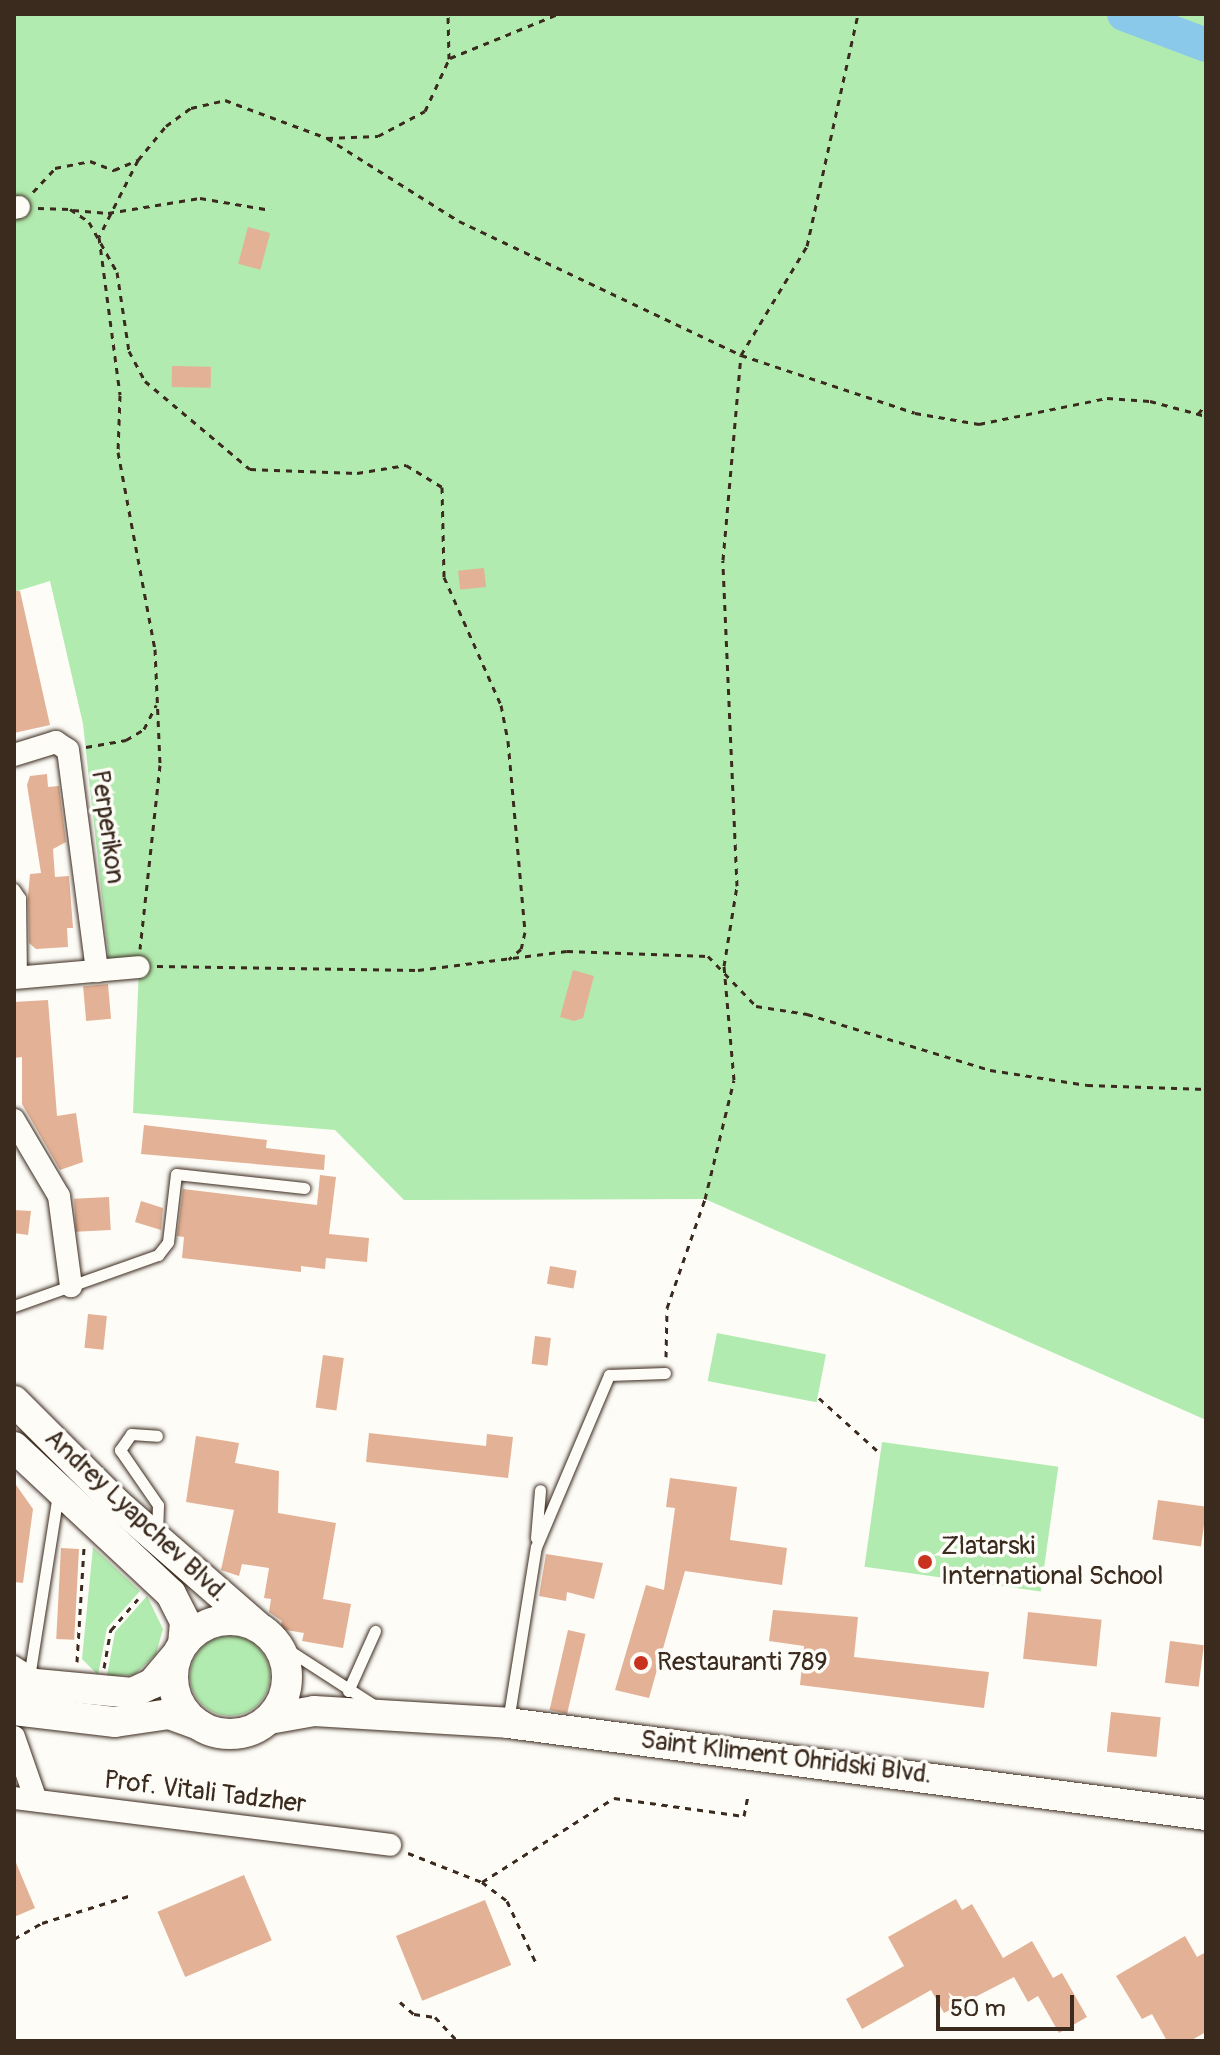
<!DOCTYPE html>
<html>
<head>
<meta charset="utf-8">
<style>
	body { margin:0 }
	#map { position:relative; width:1220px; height:2055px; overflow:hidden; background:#fdfcf7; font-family:Pangolin,sans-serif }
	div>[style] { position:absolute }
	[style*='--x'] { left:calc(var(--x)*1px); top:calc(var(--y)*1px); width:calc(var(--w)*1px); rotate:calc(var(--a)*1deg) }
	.green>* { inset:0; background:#b2ebb0; transform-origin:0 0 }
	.round { border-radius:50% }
	.river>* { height:34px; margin:-17px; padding:0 17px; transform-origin:17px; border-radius:17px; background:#8ac9ea }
	.building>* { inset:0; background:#e3b195; transform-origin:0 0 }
	.path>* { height:3px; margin-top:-1.5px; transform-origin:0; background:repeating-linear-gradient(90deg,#3b2a1e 0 6px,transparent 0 12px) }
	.roads { filter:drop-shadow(0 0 2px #3b2a1e) drop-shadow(0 0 2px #3b2a1e) }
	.service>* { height:11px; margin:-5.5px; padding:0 5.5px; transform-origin:5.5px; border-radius:5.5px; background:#fdfcf7 }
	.minor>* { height:22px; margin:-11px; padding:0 11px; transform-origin:11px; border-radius:11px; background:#fdfcf7 }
	.secondary>* { height:30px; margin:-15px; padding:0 15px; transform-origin:15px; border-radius:15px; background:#fdfcf7 }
	.secondary>.ring { margin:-15px; padding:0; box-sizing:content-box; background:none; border:30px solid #fdfcf7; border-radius:50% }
	.dots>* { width:22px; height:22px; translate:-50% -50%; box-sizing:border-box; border:4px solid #fdfcf7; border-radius:50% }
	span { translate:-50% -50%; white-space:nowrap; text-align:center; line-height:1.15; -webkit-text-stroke:7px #fdfcf7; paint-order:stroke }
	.street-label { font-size:26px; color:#3b2a1e }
	.poi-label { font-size:26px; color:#3b2a1e }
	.left { translate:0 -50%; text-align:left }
	.frame { position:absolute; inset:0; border:16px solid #3b2a1e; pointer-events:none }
	.scale { position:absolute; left:936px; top:1995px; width:138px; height:36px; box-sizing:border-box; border:4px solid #3b2a1e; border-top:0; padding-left:10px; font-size:24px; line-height:28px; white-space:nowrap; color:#3b2a1e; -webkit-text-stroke:6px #fdfcf7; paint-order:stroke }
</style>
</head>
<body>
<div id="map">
	<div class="green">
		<i style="clip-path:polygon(14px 14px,1206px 14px,1206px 1420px,705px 1199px,404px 1200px,335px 1130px,133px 1113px,139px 967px,110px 970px,83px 724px,50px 581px,14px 592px)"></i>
		<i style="left:717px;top:1333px;width:111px;height:49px;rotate:11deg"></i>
		<i style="left:882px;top:1442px;width:178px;height:126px;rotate:8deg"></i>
		<i style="clip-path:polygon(93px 1547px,140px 1591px,107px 1628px,98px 1675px,82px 1659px)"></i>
		<i style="clip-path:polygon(147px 1596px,163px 1629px,156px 1654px,134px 1675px,107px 1676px,115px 1632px)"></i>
		<i class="round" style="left:190px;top:1636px;width:80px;height:80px"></i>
	</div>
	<div class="river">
		<i style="--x:1124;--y:14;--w:88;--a:20.7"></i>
	</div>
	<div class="building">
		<i style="left:248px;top:227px;width:23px;height:38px;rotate:15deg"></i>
		<i style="left:172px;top:366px;width:39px;height:21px;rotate:1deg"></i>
		<i style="left:484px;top:568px;width:19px;height:26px;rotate:84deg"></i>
		<i style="clip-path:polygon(14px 591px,20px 591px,50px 725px,14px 733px)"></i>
		<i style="clip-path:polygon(47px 774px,48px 787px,59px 786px,66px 842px,53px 849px,55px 877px,69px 876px,73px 928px,67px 928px,68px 947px,36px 949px,29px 943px,28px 895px,30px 874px,41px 873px,27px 785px,30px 776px)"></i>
		<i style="clip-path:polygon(573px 970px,594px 976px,583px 1018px,574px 1021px,560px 1017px)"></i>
		<i style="left:108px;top:984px;width:35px;height:25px;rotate:85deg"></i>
		<i style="clip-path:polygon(48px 1000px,57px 1116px,76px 1113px,83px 1162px,60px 1170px,22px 1104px,22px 1057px,14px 1058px,14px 1002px)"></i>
		<i style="clip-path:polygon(144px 1125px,267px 1140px,266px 1148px,325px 1155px,324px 1170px,141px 1154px)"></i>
		<i style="clip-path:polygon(320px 1175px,336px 1177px,329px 1234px,369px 1238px,367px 1262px,326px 1258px,325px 1269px,301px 1266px,301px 1272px,182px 1258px,184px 1237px,177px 1236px,183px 1189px,317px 1205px)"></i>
		<i style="left:109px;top:1197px;width:33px;height:35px;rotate:87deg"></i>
		<i style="clip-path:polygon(141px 1201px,163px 1208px,161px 1230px,135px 1222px)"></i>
		<i style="clip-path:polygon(14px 1210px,31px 1211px,28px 1235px,14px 1233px)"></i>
		<i style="left:550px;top:1266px;width:27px;height:18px;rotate:10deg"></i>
		<i style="left:88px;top:1314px;width:19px;height:34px;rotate:6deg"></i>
		<i style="left:535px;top:1336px;width:16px;height:28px;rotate:7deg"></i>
		<i style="left:323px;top:1355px;width:21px;height:53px;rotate:8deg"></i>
		<i style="clip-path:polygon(369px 1433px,486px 1446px,487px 1434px,513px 1437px,508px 1478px,366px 1462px)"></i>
		<i style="clip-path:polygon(196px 1436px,239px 1443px,235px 1463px,279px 1471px,278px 1513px,336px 1523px,323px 1599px,351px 1604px,343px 1648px,302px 1641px,304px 1633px,280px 1629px,282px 1621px,269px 1612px,271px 1599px,264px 1598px,269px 1568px,242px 1564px,239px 1576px,221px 1570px,234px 1510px,186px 1502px)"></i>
		<i style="clip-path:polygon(670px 1478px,737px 1487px,730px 1540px,787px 1548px,782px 1585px,685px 1571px,649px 1698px,615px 1690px,646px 1585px,664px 1590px,675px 1508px,666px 1507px)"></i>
		<i style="clip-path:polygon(14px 1482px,33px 1509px,23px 1583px,14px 1582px)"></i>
		<i style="left:1158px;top:1500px;width:49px;height:40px;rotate:8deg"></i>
		<i style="left:61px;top:1548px;width:18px;height:91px;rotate:3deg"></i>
		<i style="clip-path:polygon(546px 1554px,603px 1563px,594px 1599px,567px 1592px,566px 1601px,539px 1596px)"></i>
		<i style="clip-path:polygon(773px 1610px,858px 1617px,854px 1657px,989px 1672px,984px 1708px,800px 1685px,804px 1646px,769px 1641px)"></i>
		<i style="left:1028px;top:1612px;width:74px;height:47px;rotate:6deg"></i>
		<i style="left:568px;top:1630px;width:18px;height:82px;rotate:13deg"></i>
		<i style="left:1170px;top:1641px;width:34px;height:42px;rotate:7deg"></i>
		<i style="left:1111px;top:1712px;width:50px;height:40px;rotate:6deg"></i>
		<i style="clip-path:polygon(14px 1858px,35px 1908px,14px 1917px)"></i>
		<i style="left:244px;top:1875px;width:71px;height:94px;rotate:67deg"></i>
		<i style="clip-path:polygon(956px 1899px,962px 1910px,972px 1904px,1003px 1958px,1032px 1941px,1053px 1978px,1062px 1973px,1087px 2017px,1059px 2033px,1038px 1996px,1028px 2002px,1014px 1977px,944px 2013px,931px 1990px,862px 2029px,846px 1999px,904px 1966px,888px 1937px)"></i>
		<i style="left:485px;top:1900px;width:70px;height:96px;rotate:68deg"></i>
		<i style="clip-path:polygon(1185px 1936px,1197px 1957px,1206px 1952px,1206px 2032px,1190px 2041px,1167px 2041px,1152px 2014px,1142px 2019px,1116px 1976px)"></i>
	</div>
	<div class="path">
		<i style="--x:450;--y:58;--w:117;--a:-22.2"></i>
		<i style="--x:327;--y:138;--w:156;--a:32.2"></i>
		<i style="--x:459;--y:221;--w:312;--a:25.4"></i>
		<i style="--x:741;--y:355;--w:183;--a:18.4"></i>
		<i style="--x:915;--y:413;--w:65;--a:9.8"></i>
		<i style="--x:979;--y:424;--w:131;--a:-11.5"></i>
		<i style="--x:1107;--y:398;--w:43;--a:4"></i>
		<i style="--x:1150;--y:401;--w:58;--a:15"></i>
		<i style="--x:138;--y:160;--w:86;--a:116.9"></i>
		<i style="--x:99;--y:237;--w:159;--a:82.4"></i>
		<i style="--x:120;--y:395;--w:57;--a:92"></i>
		<i style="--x:118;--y:452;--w:200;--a:79.4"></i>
		<i style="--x:155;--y:649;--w:116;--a:87.5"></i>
		<i style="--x:160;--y:765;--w:185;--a:96.2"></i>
		<i style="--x:33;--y:192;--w:33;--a:-47"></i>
		<i style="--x:55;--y:168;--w:36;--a:-11"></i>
		<i style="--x:90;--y:161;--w:26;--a:21"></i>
		<i style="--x:114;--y:170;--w:26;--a:-23"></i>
		<i style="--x:138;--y:160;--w:44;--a:-50.5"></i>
		<i style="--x:166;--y:126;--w:31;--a:-36"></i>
		<i style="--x:191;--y:108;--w:35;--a:-13"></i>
		<i style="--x:225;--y:100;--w:109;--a:20.4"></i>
		<i style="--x:327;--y:138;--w:51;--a:-2.2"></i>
		<i style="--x:378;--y:136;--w:53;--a:-28"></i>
		<i style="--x:425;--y:111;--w:57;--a:-65.2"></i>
		<i style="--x:449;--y:59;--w:45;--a:-91.3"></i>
		<i style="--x:38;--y:208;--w:32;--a:2"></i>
		<i style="--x:70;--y:209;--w:23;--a:34"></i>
		<i style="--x:89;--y:222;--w:57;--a:60.8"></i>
		<i style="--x:117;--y:272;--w:80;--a:81.4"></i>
		<i style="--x:129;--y:351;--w:34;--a:62"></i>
		<i style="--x:145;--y:381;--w:137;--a:40"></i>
		<i style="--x:250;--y:469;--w:107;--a:2.1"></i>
		<i style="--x:357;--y:473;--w:50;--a:-9.3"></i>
		<i style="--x:406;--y:465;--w:42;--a:31.4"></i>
		<i style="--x:442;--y:487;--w:90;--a:88.7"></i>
		<i style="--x:444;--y:577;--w:140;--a:66"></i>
		<i style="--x:501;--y:705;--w:37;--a:79"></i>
		<i style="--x:508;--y:741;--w:192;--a:84.9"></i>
		<i style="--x:525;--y:932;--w:17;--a:103"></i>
		<i style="--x:521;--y:949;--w:16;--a:140"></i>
		<i style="--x:73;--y:210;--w:35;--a:5"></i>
		<i style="--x:108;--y:213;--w:93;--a:-9.3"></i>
		<i style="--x:200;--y:198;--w:72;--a:9.6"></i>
		<i style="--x:1198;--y:414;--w:13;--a:-51"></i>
		<i style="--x:86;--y:747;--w:41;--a:-9.9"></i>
		<i style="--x:126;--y:740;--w:21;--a:-31"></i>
		<i style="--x:144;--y:729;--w:27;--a:-63"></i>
		<i style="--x:157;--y:966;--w:261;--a:0.9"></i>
		<i style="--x:418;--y:970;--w:150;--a:-7.3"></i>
		<i style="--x:567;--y:951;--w:141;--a:2"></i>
		<i style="--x:708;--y:956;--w:69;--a:46.2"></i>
		<i style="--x:756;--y:1006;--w:52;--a:8.9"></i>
		<i style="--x:807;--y:1014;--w:191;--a:17"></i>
		<i style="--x:990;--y:1070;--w:98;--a:8.8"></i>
		<i style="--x:1087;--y:1085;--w:119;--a:1.9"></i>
		<i style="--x:666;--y:1357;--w:49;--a:-88.8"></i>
		<i style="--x:667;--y:1308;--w:115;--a:-70.8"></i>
		<i style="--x:705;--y:1199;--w:122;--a:-76.3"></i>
		<i style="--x:734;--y:1080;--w:114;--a:-95"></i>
		<i style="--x:724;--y:966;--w:81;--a:-80.8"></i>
		<i style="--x:737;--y:886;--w:326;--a:-92.5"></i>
		<i style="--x:723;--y:560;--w:206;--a:-85"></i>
		<i style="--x:741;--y:355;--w:127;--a:-58.8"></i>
		<i style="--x:807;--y:246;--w:238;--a:-77.6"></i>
		<i style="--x:819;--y:1398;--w:84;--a:42.1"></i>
		<i style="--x:77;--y:1662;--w:116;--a:-86.5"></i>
		<i style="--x:104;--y:1668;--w:39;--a:-80"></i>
		<i style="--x:111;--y:1630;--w:41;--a:-48.9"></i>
		<i style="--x:408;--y:1853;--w:79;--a:21.4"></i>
		<i style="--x:482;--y:1882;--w:31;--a:37"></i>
		<i style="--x:507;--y:1901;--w:68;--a:64.9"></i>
		<i style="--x:482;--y:1882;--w:156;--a:-32.5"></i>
		<i style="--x:614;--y:1798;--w:131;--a:7.9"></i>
		<i style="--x:744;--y:1816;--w:21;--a:-79"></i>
		<i style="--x:14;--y:1939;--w:32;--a:-30"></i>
		<i style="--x:42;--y:1923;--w:94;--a:-17.3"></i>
		<i style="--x:400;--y:2002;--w:18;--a:41"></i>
		<i style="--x:414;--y:2014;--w:21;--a:8"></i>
		<i style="--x:435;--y:2017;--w:33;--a:47"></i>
	</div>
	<div class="roads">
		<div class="service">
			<i style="--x:14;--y:889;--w:11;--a:56"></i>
			<i style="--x:20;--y:898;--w:79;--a:89.3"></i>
			<i style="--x:14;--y:1306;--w:153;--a:-19.5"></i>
			<i style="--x:158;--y:1255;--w:16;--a:-52"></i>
			<i style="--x:168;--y:1242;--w:68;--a:-83.3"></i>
			<i style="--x:176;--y:1174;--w:129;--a:6.2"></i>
			<i style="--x:157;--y:1534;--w:29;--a:-88"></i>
			<i style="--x:158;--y:1505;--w:67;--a:-124.6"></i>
			<i style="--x:120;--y:1450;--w:19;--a:-55"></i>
			<i style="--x:131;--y:1434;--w:26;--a:4"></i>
			<i style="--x:536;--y:1538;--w:48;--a:-85.2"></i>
			<i style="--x:273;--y:1640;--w:120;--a:32.8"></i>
			<i style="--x:14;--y:1661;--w:26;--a:32"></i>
			<i style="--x:30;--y:1671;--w:179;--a:-81"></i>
			<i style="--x:348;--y:1691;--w:66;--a:-65.8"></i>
			<i style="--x:508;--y:1721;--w:176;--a:-80.9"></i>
			<i style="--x:536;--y:1547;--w:187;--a:-67"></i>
			<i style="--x:609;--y:1375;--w:56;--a:-2"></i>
		</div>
		<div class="minor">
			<i style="--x:14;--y:208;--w:5;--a:-11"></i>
			<i style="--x:14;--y:755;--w:44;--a:-17.2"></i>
			<i style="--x:56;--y:742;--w:14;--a:34"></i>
			<i style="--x:68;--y:750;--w:223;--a:82.5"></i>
			<i style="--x:14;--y:978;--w:125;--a:-5"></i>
			<i style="--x:14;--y:1120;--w:88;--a:59.4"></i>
			<i style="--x:59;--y:1196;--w:91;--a:82.4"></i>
			<i style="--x:14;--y:1737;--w:67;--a:70.8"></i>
			<i style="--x:14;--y:1798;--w:379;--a:7.1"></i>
		</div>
		<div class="secondary">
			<i style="--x:14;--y:1401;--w:144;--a:45"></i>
			<i style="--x:116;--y:1503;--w:186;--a:41.1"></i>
			<i style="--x:14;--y:1447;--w:215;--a:43.1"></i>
			<i style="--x:171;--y:1594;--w:31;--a:63"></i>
			<i style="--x:185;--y:1622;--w:22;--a:95"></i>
			<i class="ring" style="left:173px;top:1620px;width:84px;height:84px"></i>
			<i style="--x:14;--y:1682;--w:119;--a:5.3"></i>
			<i style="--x:132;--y:1693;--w:23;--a:-25"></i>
			<i style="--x:153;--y:1683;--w:38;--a:-50"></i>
			<i style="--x:14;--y:1710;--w:102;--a:6.8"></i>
			<i style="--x:115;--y:1722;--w:55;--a:-8.4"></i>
			<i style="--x:169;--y:1714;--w:32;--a:20"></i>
			<i style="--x:269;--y:1719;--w:46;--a:-10.1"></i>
			<i style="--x:314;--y:1711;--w:194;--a:3.5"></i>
			<i style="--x:508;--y:1723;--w:704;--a:7.51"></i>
		</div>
	</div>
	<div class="dots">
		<i style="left:925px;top:1562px;background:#c8321e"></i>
		<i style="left:641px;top:1663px;background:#c8321e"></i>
	</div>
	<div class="street-label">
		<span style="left:107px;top:827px;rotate:82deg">Perperikon</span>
		<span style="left:136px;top:1516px;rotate:43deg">Andrey Lyapchev Blvd.</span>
		<span style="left:786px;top:1758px;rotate:7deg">Saint Kliment Ohridski Blvd.</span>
		<span style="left:205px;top:1793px;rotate:7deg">Prof. Vitali Tadzher</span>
	</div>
	<div class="poi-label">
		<span class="left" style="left:941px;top:1562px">Zlatarski<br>International School</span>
		<span class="left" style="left:657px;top:1663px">Restauranti 789</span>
	</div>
	<div class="frame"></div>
	<div class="scale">50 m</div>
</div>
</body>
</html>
